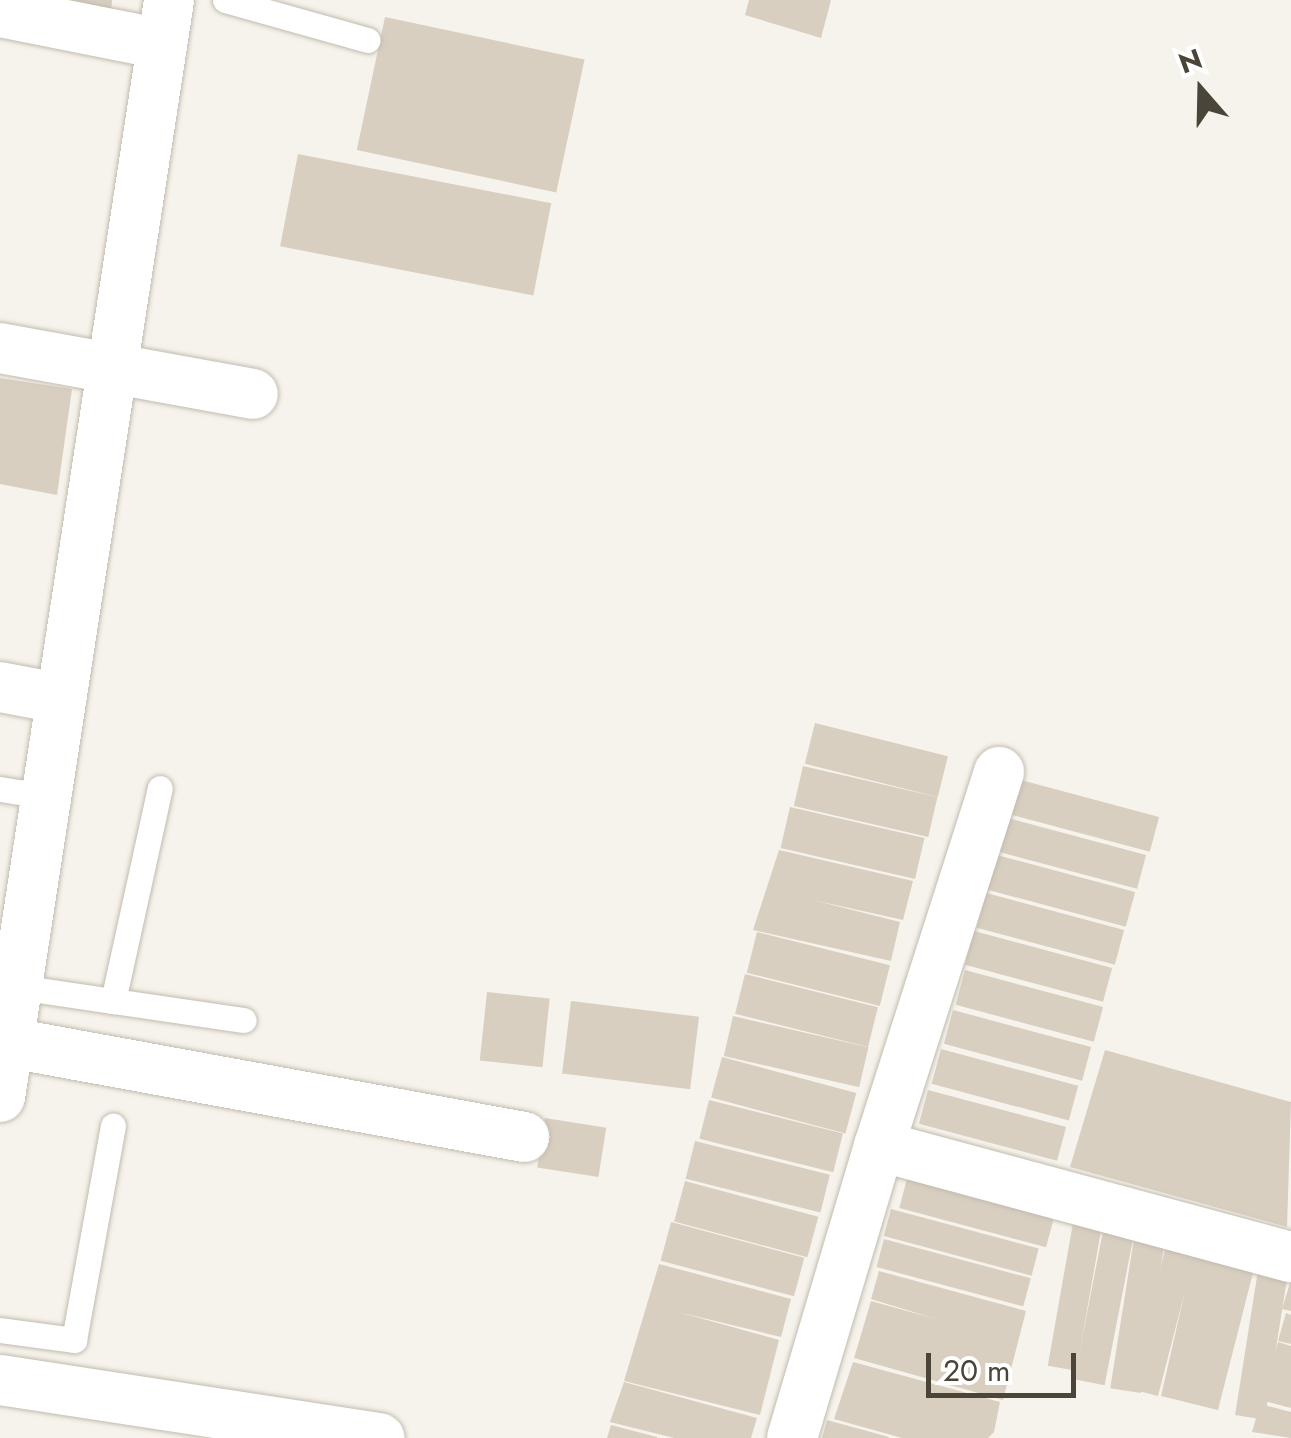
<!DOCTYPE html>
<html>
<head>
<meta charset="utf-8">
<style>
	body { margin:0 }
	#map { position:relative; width:1291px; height:1438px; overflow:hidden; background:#f6f3ec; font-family:Jost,sans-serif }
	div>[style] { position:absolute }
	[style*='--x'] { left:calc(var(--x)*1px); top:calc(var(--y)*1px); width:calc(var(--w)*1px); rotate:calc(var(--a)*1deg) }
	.building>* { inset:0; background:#d8cfc1; transform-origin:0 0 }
	.roads { filter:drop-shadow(0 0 2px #c2bbae) drop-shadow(0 0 2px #c2bbae) }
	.service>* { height:25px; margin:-12.5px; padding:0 12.5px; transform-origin:12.5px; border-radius:12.5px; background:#fff }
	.minor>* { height:50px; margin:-25px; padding:0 25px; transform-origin:25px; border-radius:25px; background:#fff }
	span { translate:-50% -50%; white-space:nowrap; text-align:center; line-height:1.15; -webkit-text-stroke:10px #fff; paint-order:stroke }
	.north { position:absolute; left:1151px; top:40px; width:100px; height:100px; -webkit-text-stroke:8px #fff; paint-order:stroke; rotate:340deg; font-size:28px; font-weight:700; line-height:40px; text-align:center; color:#4b4439 }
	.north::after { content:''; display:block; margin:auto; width:35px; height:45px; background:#4b4439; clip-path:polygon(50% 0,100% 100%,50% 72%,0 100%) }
	.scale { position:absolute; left:926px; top:1353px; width:150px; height:45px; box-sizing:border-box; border:5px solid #4b4439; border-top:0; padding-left:12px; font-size:30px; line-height:35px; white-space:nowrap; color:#4b4439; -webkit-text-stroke:8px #fff; paint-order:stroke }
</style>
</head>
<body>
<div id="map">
	<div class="building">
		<i style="clip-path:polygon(59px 0,112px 0,111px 12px)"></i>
		<i style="clip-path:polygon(749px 0,831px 0,821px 38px,745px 15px)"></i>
		<i style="left:385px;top:17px;width:204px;height:136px;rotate:12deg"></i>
		<i style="left:298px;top:154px;width:258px;height:94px;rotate:11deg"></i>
		<i style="clip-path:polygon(0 378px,72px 389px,57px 495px,0 484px)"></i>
		<i style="left:815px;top:723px;width:137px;height:42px;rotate:14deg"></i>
		<i style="left:803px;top:766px;width:138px;height:41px;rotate:13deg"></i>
		<i style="left:1021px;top:780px;width:143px;height:36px;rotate:15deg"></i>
		<i style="left:790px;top:807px;width:138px;height:42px;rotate:13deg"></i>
		<i style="left:1008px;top:818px;width:143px;height:35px;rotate:15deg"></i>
		<i style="clip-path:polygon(779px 850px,913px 881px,903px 920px,813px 900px,900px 922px,891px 961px,753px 930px)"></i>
		<i style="left:997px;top:855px;width:143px;height:36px;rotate:15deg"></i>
		<i style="left:986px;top:893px;width:143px;height:36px;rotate:15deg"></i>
		<i style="left:974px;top:931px;width:143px;height:35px;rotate:15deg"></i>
		<i style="left:757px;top:932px;width:137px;height:42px;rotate:14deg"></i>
		<i style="left:965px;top:970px;width:143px;height:36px;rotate:15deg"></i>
		<i style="left:745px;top:974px;width:137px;height:41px;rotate:14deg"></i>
		<i style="left:487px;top:992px;width:63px;height:69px;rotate:6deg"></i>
		<i style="left:571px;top:1001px;width:129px;height:73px;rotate:7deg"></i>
		<i style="left:953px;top:1010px;width:143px;height:35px;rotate:15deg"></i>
		<i style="left:733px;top:1016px;width:139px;height:41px;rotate:13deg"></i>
		<i style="left:941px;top:1049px;width:142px;height:36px;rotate:15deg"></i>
		<i style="clip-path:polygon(1105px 1050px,1291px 1102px,1287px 1227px,1070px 1167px)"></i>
		<i style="left:722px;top:1057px;width:139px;height:42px;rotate:15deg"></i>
		<i style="left:928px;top:1090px;width:143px;height:35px;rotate:15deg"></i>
		<i style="left:709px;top:1100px;width:138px;height:40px;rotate:14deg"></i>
		<i style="left:545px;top:1118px;width:62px;height:50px;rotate:9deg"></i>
		<i style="left:695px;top:1141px;width:139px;height:39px;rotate:14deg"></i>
		<i style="left:907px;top:1179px;width:152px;height:30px;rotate:15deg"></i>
		<i style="left:685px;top:1181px;width:138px;height:42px;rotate:15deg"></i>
		<i style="left:891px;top:1209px;width:153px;height:28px;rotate:15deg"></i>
		<i style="left:1074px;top:1217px;width:29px;height:151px;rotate:10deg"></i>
		<i style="left:671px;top:1222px;width:138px;height:40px;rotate:15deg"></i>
		<i style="left:1103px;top:1231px;width:31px;height:151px;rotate:11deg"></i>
		<i style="left:1134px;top:1238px;width:31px;height:152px;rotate:9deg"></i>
		<i style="left:884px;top:1239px;width:152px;height:29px;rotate:15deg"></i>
		<i style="clip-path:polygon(1167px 1241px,1256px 1261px,1218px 1410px,1161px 1396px,1185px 1291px,1158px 1396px,1131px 1389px)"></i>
		<i style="clip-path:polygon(659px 1264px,791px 1299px,781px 1337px,678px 1312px,779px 1340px,760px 1415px,624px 1381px)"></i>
		<i style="left:1259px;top:1264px;width:30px;height:153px;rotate:9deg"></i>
		<i style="clip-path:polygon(879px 1271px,1026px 1311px,1003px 1400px,854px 1358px,871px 1301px,936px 1319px,871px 1299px)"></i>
		<i style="clip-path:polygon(1290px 1283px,1291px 1283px,1291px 1311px,1282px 1309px)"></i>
		<i style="clip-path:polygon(1286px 1313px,1291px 1315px,1291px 1344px,1278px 1341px)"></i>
		<i style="clip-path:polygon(1278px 1342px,1291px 1346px,1291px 1408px,1261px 1400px)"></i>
		<i style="clip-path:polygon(853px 1362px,1000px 1402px,994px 1432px,988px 1438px,902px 1438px,834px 1419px)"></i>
		<i style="clip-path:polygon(624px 1382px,757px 1418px,751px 1438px,674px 1438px,610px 1422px)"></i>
		<i style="clip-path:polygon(1260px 1404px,1291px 1412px,1291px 1438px,1252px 1432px)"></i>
		<i style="clip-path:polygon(827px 1420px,889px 1437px,888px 1438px,822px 1438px)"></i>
		<i style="clip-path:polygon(611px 1425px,657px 1437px,657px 1438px,607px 1438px)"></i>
	</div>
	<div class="roads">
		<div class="service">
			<i style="--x:225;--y:0;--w:148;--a:15.7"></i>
			<i style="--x:0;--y:789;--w:45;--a:9"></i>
			<i style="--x:18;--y:987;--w:96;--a:8.4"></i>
			<i style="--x:113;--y:1001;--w:218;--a:-77.6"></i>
			<i style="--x:113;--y:1001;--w:132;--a:8.3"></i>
			<i style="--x:0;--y:1330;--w:75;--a:7.7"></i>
			<i style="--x:74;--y:1340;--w:218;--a:-79.7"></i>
		</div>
		<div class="minor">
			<i style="--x:0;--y:12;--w:164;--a:11.2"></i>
			<i style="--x:0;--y:348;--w:257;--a:10.3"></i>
			<i style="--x:0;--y:687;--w:59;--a:10.7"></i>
			<i style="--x:0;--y:1041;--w:533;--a:10.38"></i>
			<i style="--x:0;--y:1097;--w:1110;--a:-81.24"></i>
			<i style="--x:879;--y:1146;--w:393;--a:-72.2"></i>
			<i style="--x:0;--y:1380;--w:384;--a:8.7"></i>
			<i style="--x:792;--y:1438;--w:305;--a:-73.4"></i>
			<i style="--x:879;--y:1146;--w:427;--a:15.1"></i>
		</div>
	</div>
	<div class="north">N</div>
	<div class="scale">20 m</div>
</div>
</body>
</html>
